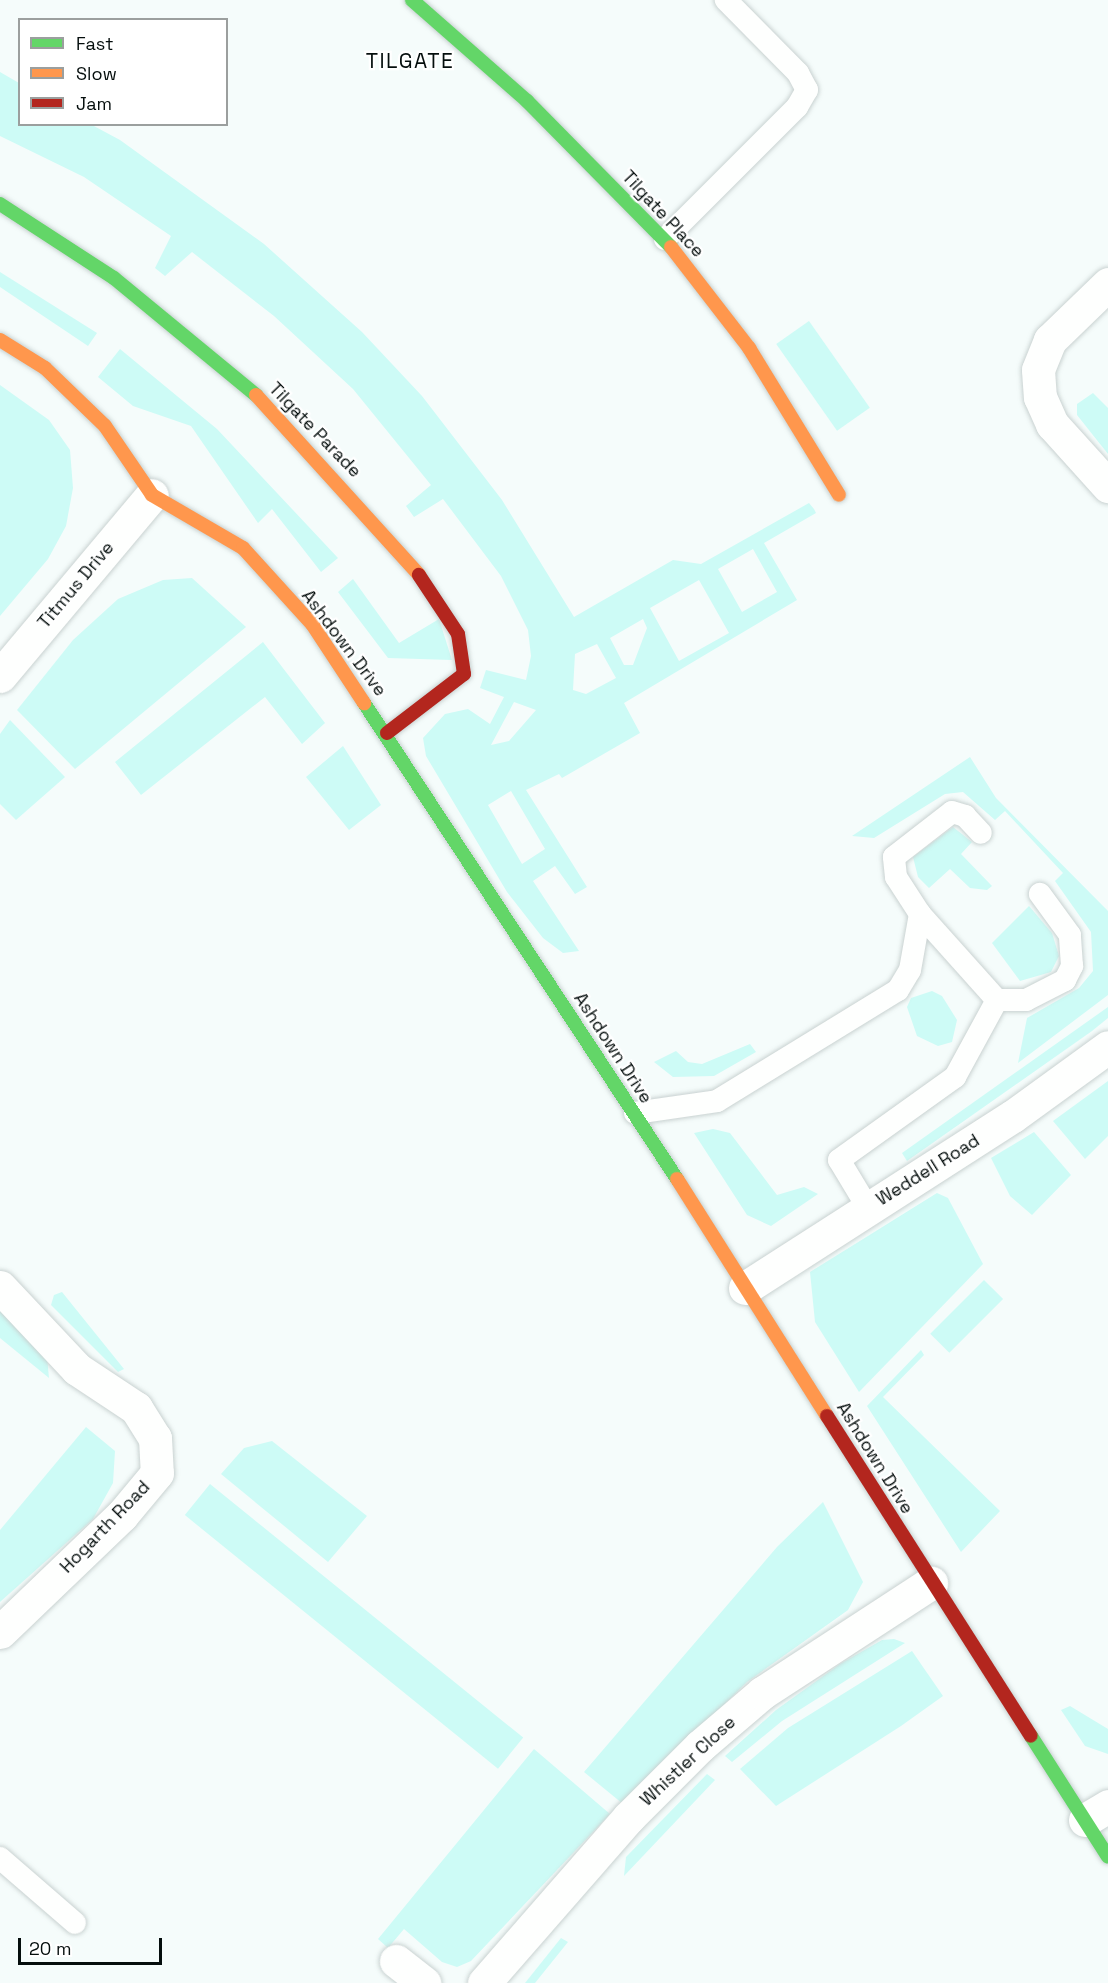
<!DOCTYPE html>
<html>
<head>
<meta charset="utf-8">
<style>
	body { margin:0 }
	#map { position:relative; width:1108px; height:1983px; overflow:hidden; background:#f5fcfb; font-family:"Space Grotesk",sans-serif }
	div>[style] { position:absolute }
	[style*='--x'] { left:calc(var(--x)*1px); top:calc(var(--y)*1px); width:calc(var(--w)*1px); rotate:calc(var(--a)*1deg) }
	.green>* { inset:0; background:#cdfbf6; transform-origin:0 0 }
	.roads { filter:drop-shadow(0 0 2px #c9d2d1) drop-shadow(0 0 2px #c9d2d1) }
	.lane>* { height:22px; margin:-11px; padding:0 11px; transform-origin:11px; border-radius:11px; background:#fefffe }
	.street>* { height:33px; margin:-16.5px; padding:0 16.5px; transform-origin:16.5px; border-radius:16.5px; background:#fefffe }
	.fast>* { height:14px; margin:-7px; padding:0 7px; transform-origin:7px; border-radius:7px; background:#63d668 }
	.slow>* { height:14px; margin:-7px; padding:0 7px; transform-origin:7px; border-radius:7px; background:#ff974d }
	.jam>* { height:14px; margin:-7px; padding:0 7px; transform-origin:7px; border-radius:7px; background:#b3261e }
	span { translate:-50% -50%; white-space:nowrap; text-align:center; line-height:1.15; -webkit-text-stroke:4.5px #fff; paint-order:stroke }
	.street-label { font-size:18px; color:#050e0d }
	.quarter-label { font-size:21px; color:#050e0d; letter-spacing:1.5px }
	.legend { position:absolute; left:18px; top:18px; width:210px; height:108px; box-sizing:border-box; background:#fff; border:2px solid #9b9f9e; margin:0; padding:8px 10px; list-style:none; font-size:18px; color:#050e0d }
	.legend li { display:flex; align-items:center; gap:12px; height:30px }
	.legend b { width:30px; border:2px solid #9b9f9e }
	.scale { position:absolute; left:18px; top:1938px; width:144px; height:27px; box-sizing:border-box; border:3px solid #050e0d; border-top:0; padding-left:8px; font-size:18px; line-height:21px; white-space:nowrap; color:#050e0d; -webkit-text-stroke:4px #fff; paint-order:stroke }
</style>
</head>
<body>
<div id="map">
	<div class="green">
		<i style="clip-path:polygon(evenodd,0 72px,19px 83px,20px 124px,92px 125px,120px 140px,264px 244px,362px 332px,422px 396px,502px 500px,574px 617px,673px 560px,701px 564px,809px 503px,814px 509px,816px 513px,764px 543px,797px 600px,624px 703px,640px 733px,562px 778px,559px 774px,526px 790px,587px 887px,575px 894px,555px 866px,533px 881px,579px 951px,563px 953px,543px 938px,507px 892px,426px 756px,423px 738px,445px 714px,468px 709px,490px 724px,504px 697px,480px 688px,486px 670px,526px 680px,531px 656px,528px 630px,501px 576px,443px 499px,414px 517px,406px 506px,431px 485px,353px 389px,274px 316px,192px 252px,165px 276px,155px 268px,171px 236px,84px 177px,0 136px,0 72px,753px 549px,777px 592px,742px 612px,718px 569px,753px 549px,0 72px,699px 580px,729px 633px,679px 661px,650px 608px,699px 580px,0 72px,643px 619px,647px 628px,633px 665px,624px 665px,610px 638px,643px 619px,0 72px,597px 644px,616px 678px,586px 694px,573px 690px,575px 654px,597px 644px,0 72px,514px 702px,536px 710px,509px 741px,491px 745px,514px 702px,0 72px,511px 791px,545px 849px,522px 864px,488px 805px,511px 791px)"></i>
		<i style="clip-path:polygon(0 272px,97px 333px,88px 346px,0 287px)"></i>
		<i style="left:809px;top:321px;width:106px;height:40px;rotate:55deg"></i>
		<i style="clip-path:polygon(120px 349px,217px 429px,338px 558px,321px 572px,272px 509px,258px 523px,191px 426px,133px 406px,98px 377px)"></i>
		<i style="clip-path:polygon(0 385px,49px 420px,70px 450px,73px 488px,66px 526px,48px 559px,0 616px)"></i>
		<i style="clip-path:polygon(1093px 393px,1108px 408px,1108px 454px,1077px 415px,1077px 404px)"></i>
		<i style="clip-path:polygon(192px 578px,246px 627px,75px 769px,17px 710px,73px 640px,118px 599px,163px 580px)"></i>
		<i style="clip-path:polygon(353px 579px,399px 643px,439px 619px,452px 660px,388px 658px,338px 592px)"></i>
		<i style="clip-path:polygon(263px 642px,325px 723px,302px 744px,265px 697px,141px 795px,115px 762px)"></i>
		<i style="clip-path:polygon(10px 720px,65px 777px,16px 820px,0 804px,0 734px)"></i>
		<i style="clip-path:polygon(343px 746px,381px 805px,349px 830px,306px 777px)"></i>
		<i style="clip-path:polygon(970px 757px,996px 798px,1108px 911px,1108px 995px,1018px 1063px,1027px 1018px,1079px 988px,1093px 971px,1091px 932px,1055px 881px,1063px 873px,1005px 811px,995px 820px,963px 792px,945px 794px,874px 838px,852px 836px)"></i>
		<i style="clip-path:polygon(953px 827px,972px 842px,961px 854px,992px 886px,987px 890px,970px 888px,950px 869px,929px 888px,918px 877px,913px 857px)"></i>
		<i style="clip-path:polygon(1029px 906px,1052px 933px,1059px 956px,1051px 972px,1020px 981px,992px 943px)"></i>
		<i style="clip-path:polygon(932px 991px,942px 996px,957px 1020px,952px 1042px,938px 1046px,917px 1036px,907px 1007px,911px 998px)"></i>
		<i style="clip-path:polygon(1108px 1007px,1108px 1018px,1092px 1031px,907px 1161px,902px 1153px)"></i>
		<i style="clip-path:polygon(750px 1044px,756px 1052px,714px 1076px,673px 1077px,654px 1062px,676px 1051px,688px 1062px,702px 1064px)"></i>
		<i style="clip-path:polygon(1108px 1081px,1108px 1136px,1085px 1159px,1053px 1121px)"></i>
		<i style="clip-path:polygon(713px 1129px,730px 1133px,777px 1195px,804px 1187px,818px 1194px,771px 1226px,747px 1215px,694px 1133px)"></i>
		<i style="clip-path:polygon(1034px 1132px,1071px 1175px,1032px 1215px,1010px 1196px,991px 1158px)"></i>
		<i style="clip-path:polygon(937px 1193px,948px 1198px,983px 1264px,859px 1392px,815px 1322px,810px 1272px)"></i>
		<i style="left:984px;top:1280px;width:27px;height:76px;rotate:45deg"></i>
		<i style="clip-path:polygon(62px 1292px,124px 1369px,118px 1372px,51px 1305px,54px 1295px)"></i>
		<i style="clip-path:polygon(0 1307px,47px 1357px,49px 1378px,0 1338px)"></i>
		<i style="clip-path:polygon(921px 1350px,924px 1355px,883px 1397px,1000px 1511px,961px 1552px,867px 1406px)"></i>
		<i style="clip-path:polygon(86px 1427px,115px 1451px,113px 1483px,93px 1519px,0 1602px,0 1530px)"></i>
		<i style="clip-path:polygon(272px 1441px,367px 1516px,328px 1562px,221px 1474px,244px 1448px)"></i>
		<i style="left:210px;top:1484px;width:403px;height:40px;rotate:39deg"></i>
		<i style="clip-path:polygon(823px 1502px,863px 1582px,848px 1610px,747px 1682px,623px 1804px,584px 1772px,777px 1547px)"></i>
		<i style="clip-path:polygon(894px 1639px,905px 1643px,782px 1721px,732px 1762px,725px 1756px,776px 1710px,840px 1664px,882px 1640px)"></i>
		<i style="clip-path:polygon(912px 1651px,943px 1696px,901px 1726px,776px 1806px,740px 1769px,788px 1728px)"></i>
		<i style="clip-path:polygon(1070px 1706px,1108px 1729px,1108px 1754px,1085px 1746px,1061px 1710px)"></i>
		<i style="clip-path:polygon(534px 1749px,610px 1814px,471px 1961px,457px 1967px,442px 1962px,404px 1929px,388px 1948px,378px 1939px)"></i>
		<i style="clip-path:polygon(707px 1774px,715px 1780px,624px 1876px,626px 1857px)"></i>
		<i style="clip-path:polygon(561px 1938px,568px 1942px,535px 1983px,525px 1983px)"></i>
	</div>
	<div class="roads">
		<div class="lane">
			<i style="--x:665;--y:239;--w:187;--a:-45"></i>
			<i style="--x:797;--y:107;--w:20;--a:-60"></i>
			<i style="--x:807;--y:90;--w:19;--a:-118"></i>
			<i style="--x:798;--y:73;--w:103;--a:-134.6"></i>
			<i style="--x:920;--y:914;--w:115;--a:48.2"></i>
			<i style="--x:635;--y:1113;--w:83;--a:-8.3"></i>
			<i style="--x:717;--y:1101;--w:212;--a:-31.5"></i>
			<i style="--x:898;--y:990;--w:23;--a:-59"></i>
			<i style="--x:910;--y:970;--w:57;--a:-79.9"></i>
			<i style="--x:920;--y:914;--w:44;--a:-123"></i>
			<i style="--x:896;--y:877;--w:20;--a:-96"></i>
			<i style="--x:894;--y:857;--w:73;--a:-37.8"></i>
			<i style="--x:952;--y:812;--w:14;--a:17"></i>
			<i style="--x:965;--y:816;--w:23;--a:47"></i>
			<i style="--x:868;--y:1208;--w:56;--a:-121.1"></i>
			<i style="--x:839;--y:1160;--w:143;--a:-35.6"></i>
			<i style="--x:955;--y:1077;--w:88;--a:-61.4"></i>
			<i style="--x:997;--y:1000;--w:29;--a:0"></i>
			<i style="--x:1026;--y:1000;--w:44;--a:-27.1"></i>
			<i style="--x:1065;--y:980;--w:16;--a:-63"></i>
			<i style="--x:1072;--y:966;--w:31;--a:-94"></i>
			<i style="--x:1070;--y:935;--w:51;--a:-126.2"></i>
			<i style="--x:0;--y:1858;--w:99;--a:40.9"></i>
		</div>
		<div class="street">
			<i style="--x:1108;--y:284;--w:81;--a:136"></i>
			<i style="--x:1050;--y:340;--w:32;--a:112"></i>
			<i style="--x:1038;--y:370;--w:27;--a:86"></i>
			<i style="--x:1040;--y:397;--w:30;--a:66"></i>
			<i style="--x:1052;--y:424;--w:84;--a:47.9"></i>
			<i style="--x:0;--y:676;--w:236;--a:-50"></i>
			<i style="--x:0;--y:1287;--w:112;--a:46.8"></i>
			<i style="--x:77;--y:1369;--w:71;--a:33.5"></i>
			<i style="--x:136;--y:1408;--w:36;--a:58"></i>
			<i style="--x:155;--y:1438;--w:35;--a:87"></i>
			<i style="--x:157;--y:1473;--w:55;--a:129.8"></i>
			<i style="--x:122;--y:1515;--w:169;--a:136.2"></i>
			<i style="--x:745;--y:1288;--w:318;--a:-32.7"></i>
			<i style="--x:1013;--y:1116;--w:117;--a:-36"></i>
			<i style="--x:1085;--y:1820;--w:27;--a:-31"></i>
			<i style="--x:396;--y:1961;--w:36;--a:38"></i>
			<i style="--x:484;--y:1983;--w:219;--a:-48.9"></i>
			<i style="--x:628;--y:1818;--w:102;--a:-45"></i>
			<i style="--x:700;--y:1746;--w:82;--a:-40.5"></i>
			<i style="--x:762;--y:1693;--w:202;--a:-33.1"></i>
		</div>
		<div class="fast">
			<i style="--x:412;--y:0;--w:153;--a:41.3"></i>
			<i style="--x:527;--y:101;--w:205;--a:45.4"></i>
			<i style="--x:0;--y:204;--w:136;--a:33"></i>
			<i style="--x:114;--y:278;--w:184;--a:39.5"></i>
			<i style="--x:364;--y:703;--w:570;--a:56.67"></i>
			<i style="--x:1031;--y:1736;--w:143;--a:57.5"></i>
		</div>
		<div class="slow">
			<i style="--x:671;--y:247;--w:128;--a:52.3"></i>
			<i style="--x:749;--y:348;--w:172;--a:58.5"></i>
			<i style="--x:0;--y:340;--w:53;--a:31.9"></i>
			<i style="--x:45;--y:368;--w:83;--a:44"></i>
			<i style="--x:105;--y:426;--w:83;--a:55.7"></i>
			<i style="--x:152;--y:495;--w:105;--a:30.2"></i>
			<i style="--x:243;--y:548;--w:103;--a:47.8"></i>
			<i style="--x:312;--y:624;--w:95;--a:56.6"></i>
			<i style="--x:256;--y:395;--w:243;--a:47.8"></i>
			<i style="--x:677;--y:1179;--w:280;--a:57.7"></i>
		</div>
		<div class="jam">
			<i style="--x:387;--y:733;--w:97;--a:-37.5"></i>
			<i style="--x:464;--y:674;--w:40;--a:-98.5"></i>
			<i style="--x:458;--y:634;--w:71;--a:-123.5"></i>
			<i style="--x:827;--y:1416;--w:379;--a:57.5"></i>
		</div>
	</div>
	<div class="street-label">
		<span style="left:663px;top:214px;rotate:47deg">Tilgate Place</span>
		<span style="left:315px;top:430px;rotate:46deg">Tilgate Parade</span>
		<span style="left:76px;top:585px;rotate:-50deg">Titmus Drive</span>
		<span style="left:344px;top:643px;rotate:53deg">Ashdown Drive</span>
		<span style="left:613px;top:1048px;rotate:57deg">Ashdown Drive</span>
		<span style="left:928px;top:1170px;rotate:-32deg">Weddell Road</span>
		<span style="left:875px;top:1458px;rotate:58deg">Ashdown Drive</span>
		<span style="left:105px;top:1527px;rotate:-46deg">Hogarth Road</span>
		<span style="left:688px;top:1761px;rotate:-43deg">Whistler Close</span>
	</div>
	<div class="quarter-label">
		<span style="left:410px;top:61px">TILGATE</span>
	</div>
	<ul class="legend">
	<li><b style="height:8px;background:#63d668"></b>Fast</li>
	<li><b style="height:8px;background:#ff974d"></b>Slow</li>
	<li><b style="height:8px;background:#b3261e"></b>Jam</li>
	</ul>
	<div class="scale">20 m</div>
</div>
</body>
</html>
